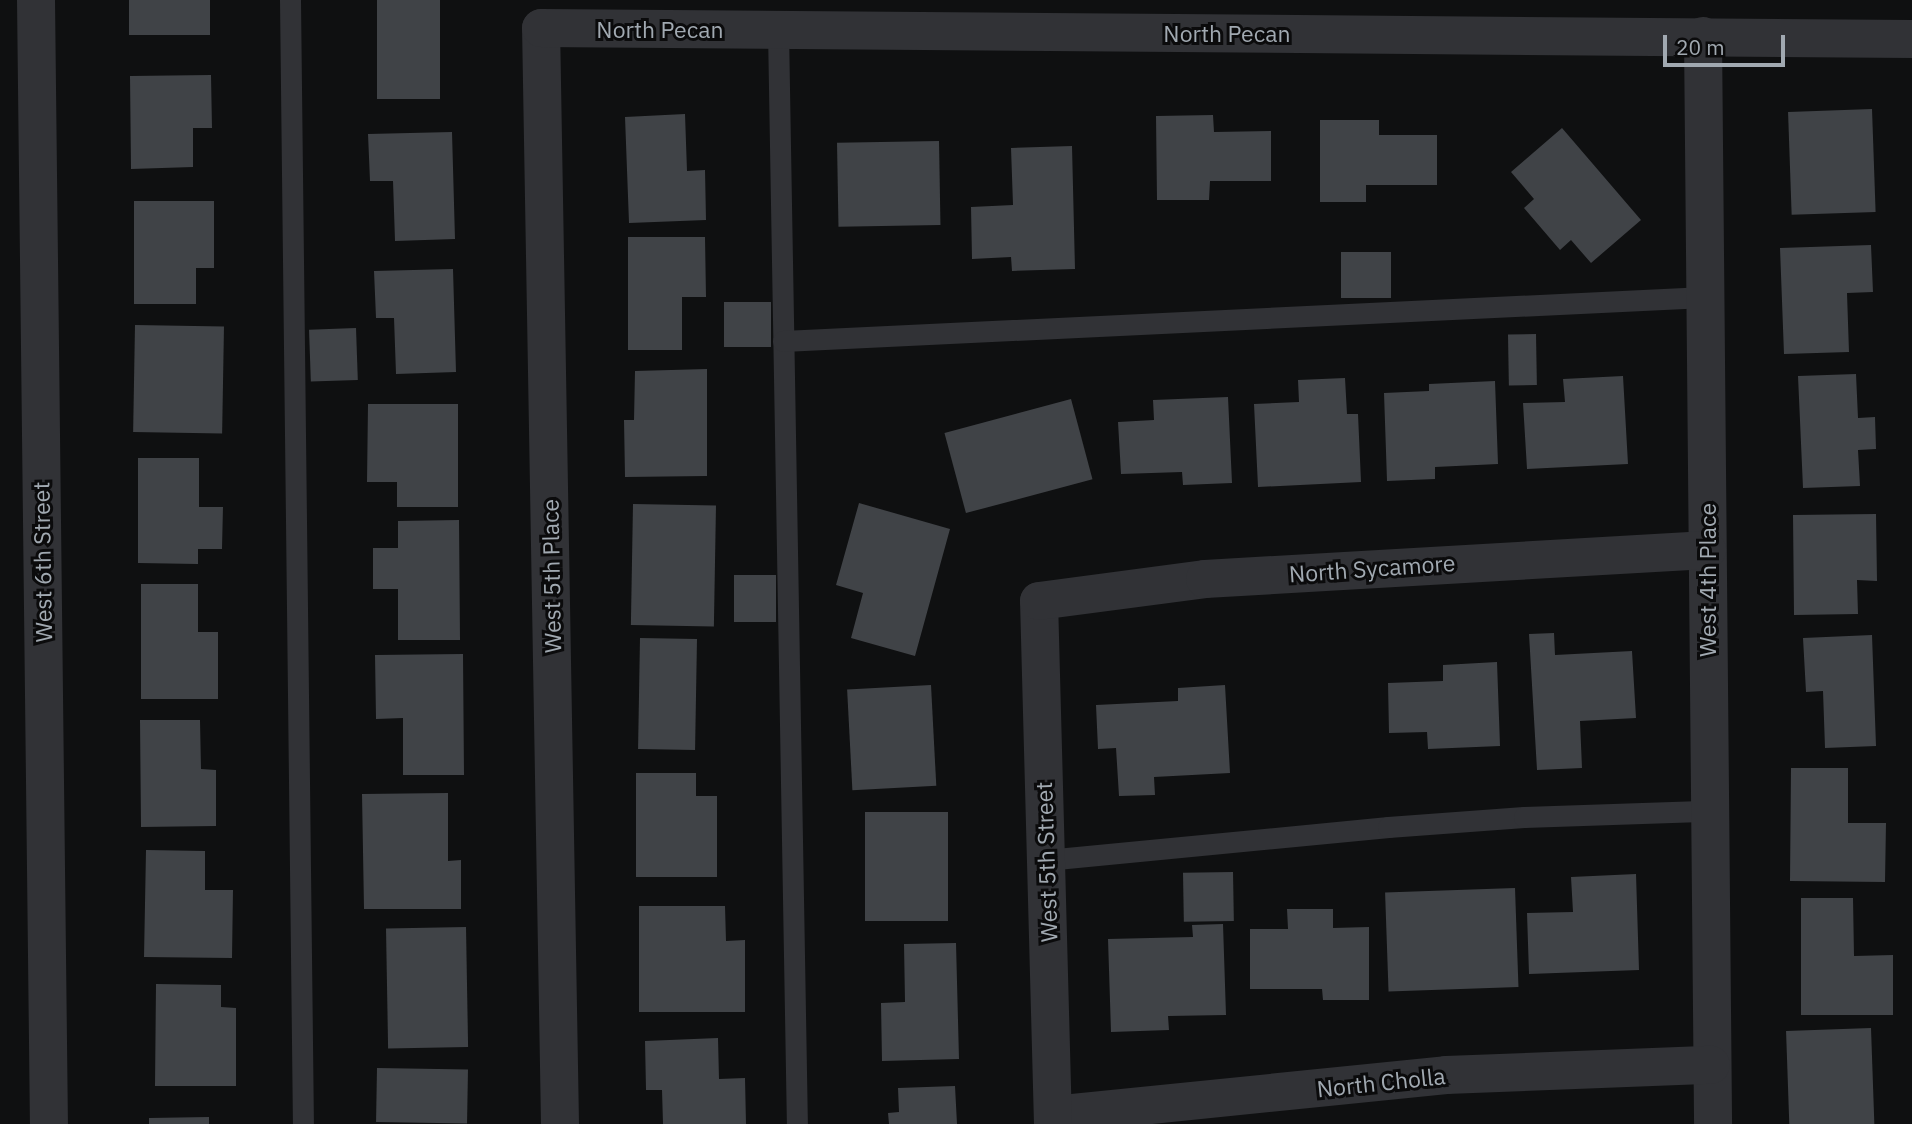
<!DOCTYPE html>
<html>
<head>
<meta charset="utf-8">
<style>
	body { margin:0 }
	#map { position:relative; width:1912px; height:1124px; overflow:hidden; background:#0f1011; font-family:"IBM Plex Sans",sans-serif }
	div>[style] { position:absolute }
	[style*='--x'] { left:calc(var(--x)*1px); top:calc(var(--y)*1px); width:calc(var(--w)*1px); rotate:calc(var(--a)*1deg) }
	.building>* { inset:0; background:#404347; transform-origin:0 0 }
	.lane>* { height:21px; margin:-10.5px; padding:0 10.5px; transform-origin:10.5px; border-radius:10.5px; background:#313236 }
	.street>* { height:38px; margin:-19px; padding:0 19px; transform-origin:19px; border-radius:19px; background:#313236 }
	span { translate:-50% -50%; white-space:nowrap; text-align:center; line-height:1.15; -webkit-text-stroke:6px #0b0b0c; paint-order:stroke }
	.street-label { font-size:23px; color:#a1a9b1 }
	.scale { position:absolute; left:1663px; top:35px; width:122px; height:32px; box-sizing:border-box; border:4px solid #a1a9b1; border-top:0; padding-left:9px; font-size:21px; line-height:24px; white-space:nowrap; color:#a1a9b1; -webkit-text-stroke:5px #0b0b0c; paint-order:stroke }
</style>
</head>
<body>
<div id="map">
	<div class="building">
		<i style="left:129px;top:0;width:81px;height:35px"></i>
		<i style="left:377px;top:0;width:63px;height:99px"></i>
		<i style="clip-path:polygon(211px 75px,212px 128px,193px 128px,193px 167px,131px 169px,130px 76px)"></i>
		<i style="left:1872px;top:109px;width:103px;height:84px;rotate:88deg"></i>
		<i style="clip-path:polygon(685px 114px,687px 171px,705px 170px,706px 220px,629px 223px,625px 117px)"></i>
		<i style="clip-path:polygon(1213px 115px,1214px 132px,1271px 131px,1271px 181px,1210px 181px,1209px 200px,1157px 200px,1156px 116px)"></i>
		<i style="clip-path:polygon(1320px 120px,1379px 120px,1379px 135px,1437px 135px,1437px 185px,1366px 185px,1366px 202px,1320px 202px)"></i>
		<i style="clip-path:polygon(1562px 128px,1641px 220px,1591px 263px,1571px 240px,1560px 250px,1524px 208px,1534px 199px,1511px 172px)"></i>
		<i style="clip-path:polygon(452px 132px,455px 239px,395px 241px,393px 181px,370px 181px,368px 134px)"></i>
		<i style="left:939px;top:141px;width:84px;height:102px;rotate:89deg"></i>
		<i style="clip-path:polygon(1072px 146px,1075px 269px,1012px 271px,1011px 257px,972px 259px,971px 207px,1013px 205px,1011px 148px)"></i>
		<i style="clip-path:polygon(134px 201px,214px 201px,214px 268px,196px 268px,196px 304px,134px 304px)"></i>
		<i style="clip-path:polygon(628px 237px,705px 237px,706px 297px,682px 297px,682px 350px,628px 350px)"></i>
		<i style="clip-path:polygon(1871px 245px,1873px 292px,1847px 293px,1849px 352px,1784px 354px,1780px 248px)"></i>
		<i style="left:1341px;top:252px;width:50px;height:46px"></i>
		<i style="clip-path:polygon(453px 269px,456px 372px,396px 374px,394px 318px,376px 318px,374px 271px)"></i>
		<i style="left:771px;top:302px;width:45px;height:47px;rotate:90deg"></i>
		<i style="left:135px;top:325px;width:89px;height:107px;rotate:1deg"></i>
		<i style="left:356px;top:328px;width:52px;height:47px;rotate:88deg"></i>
		<i style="left:1536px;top:334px;width:51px;height:28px;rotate:89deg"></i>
		<i style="clip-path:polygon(707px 369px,707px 476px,625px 477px,624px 420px,634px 420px,635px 371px)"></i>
		<i style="clip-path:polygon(1856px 374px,1858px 418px,1875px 417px,1876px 449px,1858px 450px,1860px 486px,1803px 488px,1798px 376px)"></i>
		<i style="clip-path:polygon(1623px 376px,1628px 464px,1527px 469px,1523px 403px,1565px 402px,1563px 379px)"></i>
		<i style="clip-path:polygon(1345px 378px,1347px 414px,1358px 414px,1361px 482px,1258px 487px,1254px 404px,1299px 402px,1298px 380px)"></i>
		<i style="clip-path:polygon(1495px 381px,1498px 464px,1435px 467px,1435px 479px,1387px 481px,1384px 393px,1429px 391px,1429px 384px)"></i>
		<i style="clip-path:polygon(1228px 397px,1232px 483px,1183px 485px,1182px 472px,1121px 474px,1118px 422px,1154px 420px,1153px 400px)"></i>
		<i style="left:1071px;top:399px;width:83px;height:131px;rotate:75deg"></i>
		<i style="clip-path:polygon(368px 404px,458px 404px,458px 507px,397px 507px,397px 482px,367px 482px)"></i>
		<i style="clip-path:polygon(138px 458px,199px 458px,199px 507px,223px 507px,222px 549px,198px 549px,198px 564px,138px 563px)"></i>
		<i style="clip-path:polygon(859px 503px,950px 529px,915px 656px,851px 638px,863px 593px,836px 585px)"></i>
		<i style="left:633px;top:504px;width:83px;height:121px;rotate:1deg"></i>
		<i style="clip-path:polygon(1876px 514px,1877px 581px,1857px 580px,1858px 614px,1794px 615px,1793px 515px)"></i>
		<i style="clip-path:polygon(459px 520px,460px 640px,398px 640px,398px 589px,373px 589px,373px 548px,398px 548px,398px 521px)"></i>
		<i style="left:734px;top:575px;width:42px;height:47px"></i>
		<i style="clip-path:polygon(141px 584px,198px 584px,198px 632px,218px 632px,218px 699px,141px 699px)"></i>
		<i style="clip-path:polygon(1554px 633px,1555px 655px,1632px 651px,1636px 718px,1580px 721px,1582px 768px,1537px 770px,1529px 634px)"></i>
		<i style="clip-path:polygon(1872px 635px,1876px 746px,1825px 748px,1823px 691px,1806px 692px,1803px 638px)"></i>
		<i style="left:640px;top:638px;width:57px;height:111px;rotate:1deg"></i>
		<i style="clip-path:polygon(463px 654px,464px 775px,403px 775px,403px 718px,376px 719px,375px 655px)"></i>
		<i style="clip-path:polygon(1497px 662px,1500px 746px,1428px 749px,1427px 732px,1389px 733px,1388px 683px,1443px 681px,1443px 665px)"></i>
		<i style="left:931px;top:685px;width:101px;height:84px;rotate:87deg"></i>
		<i style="clip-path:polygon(1225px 685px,1230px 773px,1154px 777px,1155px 795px,1119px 796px,1116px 748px,1098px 749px,1096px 705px,1178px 701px,1178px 688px)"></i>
		<i style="clip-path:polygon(140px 720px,200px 720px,201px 769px,216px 770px,216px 826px,141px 827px)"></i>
		<i style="clip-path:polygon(1791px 768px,1848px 768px,1848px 823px,1886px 823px,1885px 882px,1790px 881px)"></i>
		<i style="clip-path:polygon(636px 773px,696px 773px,696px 796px,717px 796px,717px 877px,636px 877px)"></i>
		<i style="clip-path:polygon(448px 793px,448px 861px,461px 860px,461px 909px,364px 909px,362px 794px)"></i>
		<i style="left:865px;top:812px;width:83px;height:109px"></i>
		<i style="clip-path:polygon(146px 850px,205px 851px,205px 890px,233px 890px,232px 958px,144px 957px)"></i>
		<i style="left:1233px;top:872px;width:49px;height:50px;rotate:89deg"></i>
		<i style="clip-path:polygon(1636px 874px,1639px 970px,1529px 974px,1527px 913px,1573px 912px,1571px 877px)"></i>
		<i style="left:1515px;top:888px;width:99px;height:130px;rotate:88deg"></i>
		<i style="clip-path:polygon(1801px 898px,1853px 898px,1854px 956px,1893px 955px,1893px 1015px,1801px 1015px)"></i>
		<i style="clip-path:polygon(639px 906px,725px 906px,726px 941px,745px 940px,745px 1012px,639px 1012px)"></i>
		<i style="clip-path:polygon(1287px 909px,1333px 909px,1333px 928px,1369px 927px,1369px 1000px,1323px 1000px,1322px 989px,1250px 989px,1250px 929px,1288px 929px)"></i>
		<i style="clip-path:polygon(1223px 924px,1226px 1015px,1168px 1016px,1169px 1030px,1111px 1032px,1108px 939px,1193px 937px,1192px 925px)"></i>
		<i style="left:466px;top:927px;width:120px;height:80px;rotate:89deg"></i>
		<i style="clip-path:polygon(956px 943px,959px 1059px,882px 1061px,881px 1003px,905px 1002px,904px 944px)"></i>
		<i style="clip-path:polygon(156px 984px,221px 985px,221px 1007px,236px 1008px,236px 1086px,155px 1086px)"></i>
		<i style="left:1871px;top:1028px;width:96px;height:85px;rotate:88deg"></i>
		<i style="clip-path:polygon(718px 1038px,719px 1079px,745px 1078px,746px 1124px,663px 1124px,662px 1090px,646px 1090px,645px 1041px)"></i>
		<i style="left:377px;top:1068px;width:91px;height:54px;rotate:1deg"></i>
		<i style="clip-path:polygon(955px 1086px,957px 1124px,889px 1124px,888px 1113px,899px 1112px,898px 1088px)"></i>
		<i style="clip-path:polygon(209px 1117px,209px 1124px,149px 1124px,149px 1118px)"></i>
	</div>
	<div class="lane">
		<i style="--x:290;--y:0;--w:1124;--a:89.34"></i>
		<i style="--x:778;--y:30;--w:1094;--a:89.01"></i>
		<i style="--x:783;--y:341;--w:923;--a:-2.73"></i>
		<i style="--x:1046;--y:860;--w:344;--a:-5.5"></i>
		<i style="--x:1388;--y:827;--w:136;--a:-4.2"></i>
		<i style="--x:1524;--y:817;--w:185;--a:-1.9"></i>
	</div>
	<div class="street">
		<i style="--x:36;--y:0;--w:1124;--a:89.34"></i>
		<i style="--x:1703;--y:36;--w:1088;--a:89.47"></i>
		<i style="--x:1053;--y:1115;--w:395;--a:-5.8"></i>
		<i style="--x:1446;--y:1075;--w:265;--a:-2.2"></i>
		<i style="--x:560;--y:1124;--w:1096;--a:-90.99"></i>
		<i style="--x:541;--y:28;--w:1371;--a:0.46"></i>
		<i style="--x:1053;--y:1124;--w:523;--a:-91.53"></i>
		<i style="--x:1039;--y:601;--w:167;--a:-7.5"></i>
		<i style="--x:1205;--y:579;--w:503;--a:-3.31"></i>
	</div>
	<div class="street-label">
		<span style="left:660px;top:29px">North Pecan</span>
		<span style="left:1227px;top:33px">North Pecan</span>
		<span style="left:42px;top:562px;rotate:-91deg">West 6th Street</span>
		<span style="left:1372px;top:568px;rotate:-4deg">North Sycamore</span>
		<span style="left:551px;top:576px;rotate:-91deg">West 5th Place</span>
		<span style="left:1707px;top:580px;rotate:-90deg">West 4th Place</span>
		<span style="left:1046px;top:862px;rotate:-92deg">West 5th Street</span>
		<span style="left:1381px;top:1082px;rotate:-6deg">North Cholla</span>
	</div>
	<div class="scale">20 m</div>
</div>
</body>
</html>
